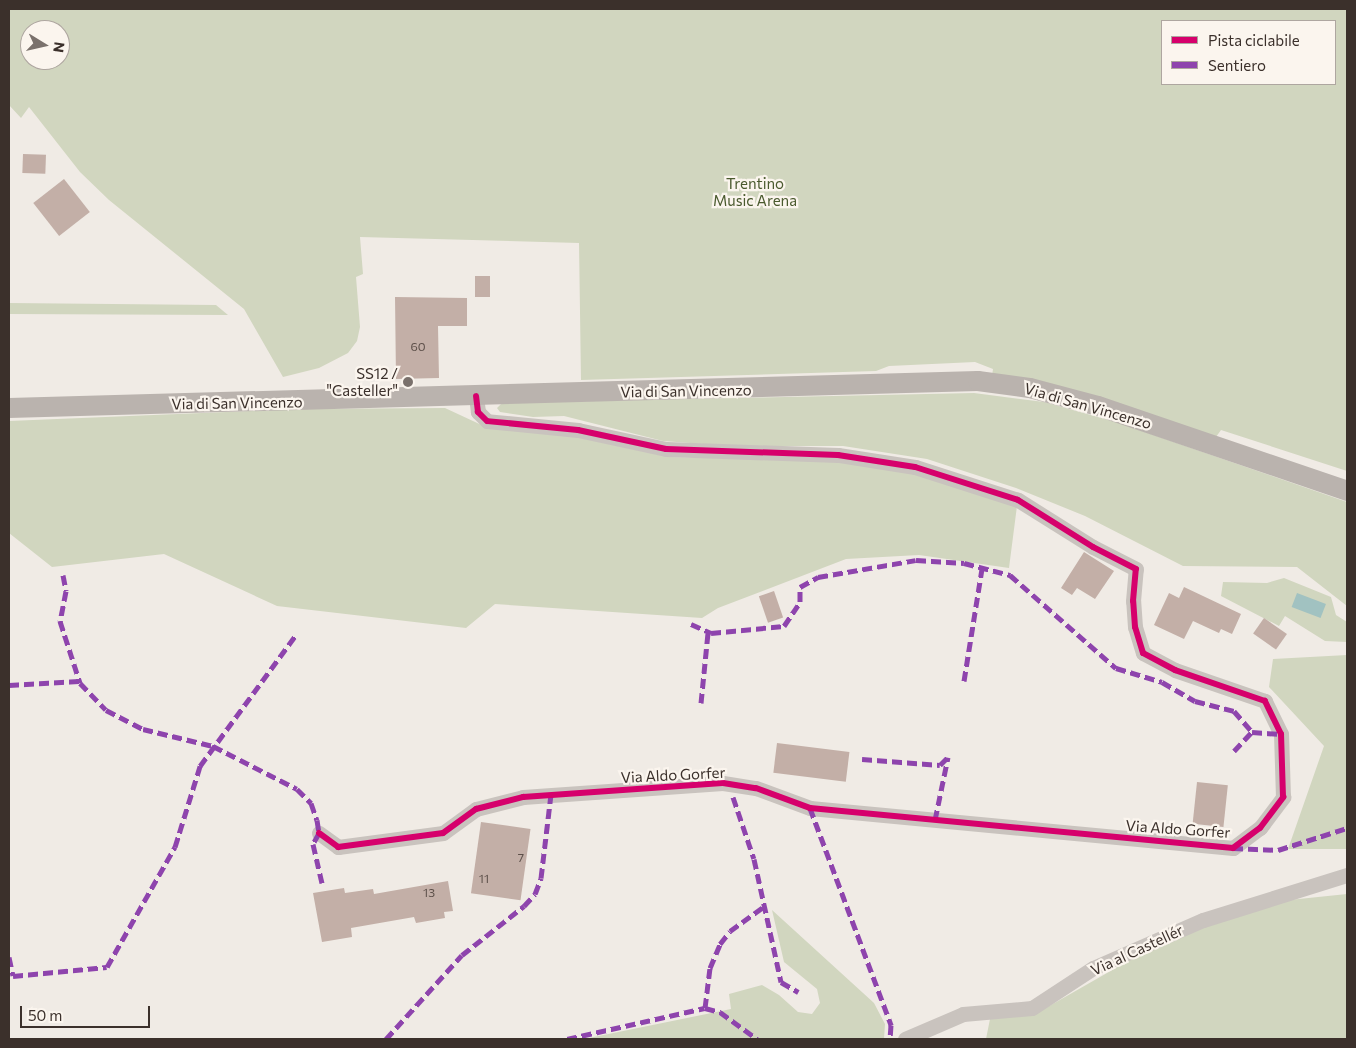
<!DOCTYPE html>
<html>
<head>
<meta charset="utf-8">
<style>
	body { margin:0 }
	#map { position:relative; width:1356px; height:1048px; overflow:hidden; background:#f0ebe5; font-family:Commissioner,sans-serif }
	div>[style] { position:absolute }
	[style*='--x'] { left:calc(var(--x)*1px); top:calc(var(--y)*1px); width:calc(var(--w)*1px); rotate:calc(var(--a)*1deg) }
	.green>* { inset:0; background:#d1d6bf }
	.water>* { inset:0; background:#a1c2c1; transform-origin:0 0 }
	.building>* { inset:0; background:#c3afa7; transform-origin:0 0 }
	.minor>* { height:15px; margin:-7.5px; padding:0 7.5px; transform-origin:7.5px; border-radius:7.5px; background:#c9c3be }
	.secondary>* { height:20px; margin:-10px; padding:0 10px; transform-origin:10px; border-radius:10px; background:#bab3ae }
	.quiet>* { height:5px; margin-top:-2.5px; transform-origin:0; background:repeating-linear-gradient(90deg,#8e44ad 0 10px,transparent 0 15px) }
	.cycleway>* { height:6px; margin:-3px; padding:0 3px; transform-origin:3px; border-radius:3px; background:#d6006c }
	.dots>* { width:14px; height:14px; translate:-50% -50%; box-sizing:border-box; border:2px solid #fbf5ee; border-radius:50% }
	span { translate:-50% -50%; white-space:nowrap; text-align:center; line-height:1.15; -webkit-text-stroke:4.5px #fbf5ee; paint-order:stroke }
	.number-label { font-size:12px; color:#5d504a }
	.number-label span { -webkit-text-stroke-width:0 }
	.park-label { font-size:15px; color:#4a5a2e }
	.poi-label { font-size:15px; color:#3b302b }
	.right { translate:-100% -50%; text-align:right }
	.street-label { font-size:15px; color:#3b302b }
	.frame { position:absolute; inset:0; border:10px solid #3b302b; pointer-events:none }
	.legend { position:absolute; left:1161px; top:20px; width:175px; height:65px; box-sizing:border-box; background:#fbf5ee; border:1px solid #aea6a0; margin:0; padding:6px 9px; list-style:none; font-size:15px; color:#3b302b }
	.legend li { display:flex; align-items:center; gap:10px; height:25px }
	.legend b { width:25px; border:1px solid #aea6a0 }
	.north { position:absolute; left:20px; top:20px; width:50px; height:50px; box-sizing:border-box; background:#fbf5ee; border:1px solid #aea6a0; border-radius:50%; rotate:99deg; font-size:14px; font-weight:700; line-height:20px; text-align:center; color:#3b302b }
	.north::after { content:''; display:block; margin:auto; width:18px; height:22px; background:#7a716c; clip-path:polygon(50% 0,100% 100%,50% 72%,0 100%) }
	.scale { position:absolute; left:20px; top:1006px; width:130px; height:22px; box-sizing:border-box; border:2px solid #3b302b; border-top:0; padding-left:6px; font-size:15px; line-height:18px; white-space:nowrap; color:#3b302b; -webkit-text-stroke:4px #fbf5ee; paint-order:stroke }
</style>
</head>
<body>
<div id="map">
	<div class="green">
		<i style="clip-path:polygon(evenodd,9px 9px,1347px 9px,1347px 471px,1221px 430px,1216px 437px,992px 376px,993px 369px,975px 362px,889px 366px,876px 371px,581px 380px,579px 243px,360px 237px,363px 274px,356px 277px,360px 327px,357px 341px,348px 353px,319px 368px,283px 377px,244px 309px,109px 200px,80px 172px,29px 107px,21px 118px,9px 105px,9px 9px,1162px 21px,1335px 21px,1335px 84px,1162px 84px,1162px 21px,9px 9px,30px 30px,60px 30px,60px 60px,30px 60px,30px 30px)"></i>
		<i style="clip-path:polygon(9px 303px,216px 305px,228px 315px,9px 314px)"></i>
		<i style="clip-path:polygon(974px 393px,1044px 402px,1116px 422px,1347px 502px,1347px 606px,1297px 567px,1183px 566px,1085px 516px,1016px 488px,927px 459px,843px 446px,731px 446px,663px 441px,564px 416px,533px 417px,500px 412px,497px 408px,502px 403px)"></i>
		<i style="clip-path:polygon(445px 408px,488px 428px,563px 434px,669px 457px,841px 461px,914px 473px,1017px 506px,1009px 568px,919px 555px,846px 559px,718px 608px,702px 618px,495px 604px,466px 628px,277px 606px,164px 554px,52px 567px,9px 533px,9px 421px,301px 409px)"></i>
		<i style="clip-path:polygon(1284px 578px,1331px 597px,1336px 615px,1347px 622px,1347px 642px,1325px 641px,1285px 616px,1279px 626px,1221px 596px,1223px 582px,1267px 583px)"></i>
		<i style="clip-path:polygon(1347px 655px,1347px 849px,1288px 849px,1324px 746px,1269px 687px,1273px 659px)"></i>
		<i style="clip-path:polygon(1347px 894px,1347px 1039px,986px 1039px,990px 1019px,1037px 1013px,1142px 953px,1252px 904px)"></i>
		<i style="clip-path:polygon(772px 910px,874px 1003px,885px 1024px,884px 1039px,584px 1039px,731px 1009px,729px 994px,762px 985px,779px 995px,798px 1012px,812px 1014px,820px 1003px,817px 989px,784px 962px)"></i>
	</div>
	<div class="water">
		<i style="left:1297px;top:593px;width:31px;height:15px;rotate:21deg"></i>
	</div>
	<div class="building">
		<i style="left:23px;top:154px;width:23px;height:19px;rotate:2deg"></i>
		<i style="left:64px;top:179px;width:42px;height:39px;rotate:52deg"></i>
		<i style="left:475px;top:276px;width:15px;height:21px"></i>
		<i style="clip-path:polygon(395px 297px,467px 298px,467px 326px,438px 326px,439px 378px,396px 379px)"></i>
		<i style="clip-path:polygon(1084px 552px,1114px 571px,1095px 599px,1077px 588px,1072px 595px,1061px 588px)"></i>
		<i style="clip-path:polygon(1184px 587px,1241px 614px,1232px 634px,1221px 629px,1219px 633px,1193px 621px,1184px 639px,1154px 625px,1169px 593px,1179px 598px)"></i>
		<i style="left:774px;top:591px;width:28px;height:16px;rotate:71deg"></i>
		<i style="left:1264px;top:618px;width:28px;height:19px;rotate:35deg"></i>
		<i style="left:777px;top:743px;width:73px;height:30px;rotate:7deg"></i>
		<i style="left:1197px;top:782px;width:31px;height:42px;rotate:6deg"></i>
		<i style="left:481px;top:822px;width:50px;height:72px;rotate:8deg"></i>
		<i style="clip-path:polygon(448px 881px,453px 911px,444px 912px,445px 918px,416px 923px,414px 917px,351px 928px,352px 937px,322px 942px,313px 893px,344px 888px,345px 893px,373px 889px,374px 894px)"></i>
	</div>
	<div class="minor">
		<i style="--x:319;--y:833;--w:24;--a:36"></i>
		<i style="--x:338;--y:847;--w:106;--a:-7.6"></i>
		<i style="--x:443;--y:833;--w:41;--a:-36"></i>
		<i style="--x:476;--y:809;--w:49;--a:-14.3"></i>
		<i style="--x:523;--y:797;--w:200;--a:-4"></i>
		<i style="--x:723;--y:783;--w:33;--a:9"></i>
		<i style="--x:756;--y:788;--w:58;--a:20.3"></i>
		<i style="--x:810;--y:808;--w:425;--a:5.4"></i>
		<i style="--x:1233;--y:848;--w:34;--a:-37"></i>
		<i style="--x:1260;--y:828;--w:39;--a:-53"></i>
		<i style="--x:1283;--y:797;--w:63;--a:-91.8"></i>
		<i style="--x:1281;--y:734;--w:37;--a:-116"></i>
		<i style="--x:1265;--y:701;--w:95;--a:-161"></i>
		<i style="--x:1175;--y:670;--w:36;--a:-152"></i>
		<i style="--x:1143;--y:653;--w:27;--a:-107"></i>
		<i style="--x:1135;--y:627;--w:26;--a:-94"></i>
		<i style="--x:1133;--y:601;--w:32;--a:-85"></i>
		<i style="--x:1136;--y:569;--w:48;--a:-152.9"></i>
		<i style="--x:1093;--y:547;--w:89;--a:-147.9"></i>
		<i style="--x:1018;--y:500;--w:108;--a:-162.2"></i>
		<i style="--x:915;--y:467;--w:78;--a:-171.1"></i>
		<i style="--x:838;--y:455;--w:172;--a:-178"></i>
		<i style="--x:666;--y:449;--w:90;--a:-167.8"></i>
		<i style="--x:578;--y:430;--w:91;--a:-174.4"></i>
		<i style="--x:487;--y:421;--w:13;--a:-135"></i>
		<i style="--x:478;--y:412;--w:16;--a:-97"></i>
		<i style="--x:905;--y:1039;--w:63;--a:-23.3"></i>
		<i style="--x:963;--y:1014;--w:69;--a:-5"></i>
		<i style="--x:1032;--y:1008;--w:73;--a:-33.3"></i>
		<i style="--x:1093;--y:968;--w:120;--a:-23.6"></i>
		<i style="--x:1203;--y:920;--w:151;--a:-17.4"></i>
	</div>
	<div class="secondary">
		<i style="--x:9;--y:408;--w:969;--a:-1.6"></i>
		<i style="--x:978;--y:381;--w:52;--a:7.7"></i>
		<i style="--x:1030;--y:388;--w:70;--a:14.8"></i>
		<i style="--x:1098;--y:406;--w:263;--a:18.8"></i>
	</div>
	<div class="quiet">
		<i style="--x:63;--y:575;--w:16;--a:79"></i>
		<i style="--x:66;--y:591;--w:31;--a:101"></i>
		<i style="--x:60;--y:621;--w:65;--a:72.1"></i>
		<i style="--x:80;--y:683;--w:37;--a:46"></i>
		<i style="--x:106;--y:710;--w:42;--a:27.2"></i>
		<i style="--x:143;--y:729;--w:72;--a:13.7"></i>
		<i style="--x:213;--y:746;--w:94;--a:27.1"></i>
		<i style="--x:297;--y:789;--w:20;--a:45"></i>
		<i style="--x:311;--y:803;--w:18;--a:71"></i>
		<i style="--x:317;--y:820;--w:13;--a:81"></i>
		<i style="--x:319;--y:833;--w:13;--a:119"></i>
		<i style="--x:313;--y:844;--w:40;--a:77"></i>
		<i style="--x:691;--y:624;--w:22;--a:24"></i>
		<i style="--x:711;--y:633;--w:73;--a:-5.5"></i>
		<i style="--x:784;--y:626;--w:29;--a:-56"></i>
		<i style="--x:800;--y:602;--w:15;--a:-90"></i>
		<i style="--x:800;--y:587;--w:21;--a:-29"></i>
		<i style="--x:818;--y:577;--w:99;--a:-9.8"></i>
		<i style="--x:916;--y:560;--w:48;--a:3.6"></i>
		<i style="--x:964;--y:563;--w:48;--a:14.6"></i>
		<i style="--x:1010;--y:575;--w:141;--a:41.3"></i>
		<i style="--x:1116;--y:668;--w:48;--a:16.9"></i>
		<i style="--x:1162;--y:682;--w:38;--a:30"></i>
		<i style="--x:1195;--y:701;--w:40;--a:14.4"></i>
		<i style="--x:1234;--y:711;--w:28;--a:49"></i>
		<i style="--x:1252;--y:732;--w:29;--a:4"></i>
		<i style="--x:964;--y:681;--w:114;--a:-80.9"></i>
		<i style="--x:9;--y:685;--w:70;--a:-3.3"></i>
		<i style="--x:701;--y:703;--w:70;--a:-84.3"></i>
		<i style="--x:1234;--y:751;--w:26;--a:-47"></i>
		<i style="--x:862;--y:759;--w:78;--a:4.4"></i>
		<i style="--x:940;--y:765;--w:11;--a:-45"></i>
		<i style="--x:733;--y:797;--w:65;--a:71.3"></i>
		<i style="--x:754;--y:859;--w:126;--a:77.6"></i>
		<i style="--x:781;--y:982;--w:20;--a:30"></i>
		<i style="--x:810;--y:808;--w:232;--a:69.5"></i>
		<i style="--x:891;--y:1025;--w:14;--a:94"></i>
		<i style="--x:935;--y:820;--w:64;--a:-78.3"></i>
		<i style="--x:1233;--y:848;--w:45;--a:2.5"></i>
		<i style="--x:1278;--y:850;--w:72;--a:-17.7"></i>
		<i style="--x:9;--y:957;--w:19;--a:78"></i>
		<i style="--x:13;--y:976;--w:94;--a:-5.5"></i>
		<i style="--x:107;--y:967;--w:138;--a:-60.5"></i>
		<i style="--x:175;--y:847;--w:85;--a:-72.8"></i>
		<i style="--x:200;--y:766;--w:161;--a:-53.8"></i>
		<i style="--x:705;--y:1008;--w:40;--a:-82.9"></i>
		<i style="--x:710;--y:968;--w:26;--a:-67"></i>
		<i style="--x:720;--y:944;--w:16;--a:-52"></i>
		<i style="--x:730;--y:931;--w:41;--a:-36"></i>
		<i style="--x:386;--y:1039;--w:113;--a:-47.9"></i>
		<i style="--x:462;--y:955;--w:79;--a:-38.3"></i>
		<i style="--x:524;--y:906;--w:16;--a:-47"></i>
		<i style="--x:535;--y:894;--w:17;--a:-69"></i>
		<i style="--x:541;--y:878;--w:85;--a:-83.2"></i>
		<i style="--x:567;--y:1039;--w:141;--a:-12.7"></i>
		<i style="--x:705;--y:1008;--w:16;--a:15"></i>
		<i style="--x:720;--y:1012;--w:46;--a:36.1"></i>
	</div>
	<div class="cycleway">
		<i style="--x:319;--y:833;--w:24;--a:36"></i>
		<i style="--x:338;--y:847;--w:106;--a:-7.6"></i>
		<i style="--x:443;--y:833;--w:41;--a:-36"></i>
		<i style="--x:476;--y:809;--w:49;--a:-14.3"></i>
		<i style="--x:523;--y:797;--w:200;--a:-4"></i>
		<i style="--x:723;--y:783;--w:33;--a:9"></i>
		<i style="--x:756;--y:788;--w:58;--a:20.3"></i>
		<i style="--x:810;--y:808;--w:425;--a:5.4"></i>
		<i style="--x:1233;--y:848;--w:34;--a:-37"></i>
		<i style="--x:1260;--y:828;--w:39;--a:-53"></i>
		<i style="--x:1283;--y:797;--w:63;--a:-91.8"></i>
		<i style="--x:1281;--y:734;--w:37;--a:-116"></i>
		<i style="--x:1265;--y:701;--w:95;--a:-161"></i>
		<i style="--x:1175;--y:670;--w:36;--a:-152"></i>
		<i style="--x:1143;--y:653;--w:27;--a:-107"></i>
		<i style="--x:1135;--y:627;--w:26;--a:-94"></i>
		<i style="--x:1133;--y:601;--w:32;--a:-85"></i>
		<i style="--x:1136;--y:569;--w:48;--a:-152.9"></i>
		<i style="--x:1093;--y:547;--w:89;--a:-147.9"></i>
		<i style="--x:1018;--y:500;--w:108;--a:-162.2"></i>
		<i style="--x:915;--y:467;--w:78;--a:-171.1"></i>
		<i style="--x:838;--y:455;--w:172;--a:-178"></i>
		<i style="--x:666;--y:449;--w:90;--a:-167.8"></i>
		<i style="--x:578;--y:430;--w:91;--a:-174.4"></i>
		<i style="--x:487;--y:421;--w:13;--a:-135"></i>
		<i style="--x:478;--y:412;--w:16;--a:-97"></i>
	</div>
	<div class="dots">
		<i style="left:408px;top:382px;background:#7a716c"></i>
	</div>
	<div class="number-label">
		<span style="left:418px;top:347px">60</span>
		<span style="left:521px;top:858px">7</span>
		<span style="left:484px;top:879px">11</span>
		<span style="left:429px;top:893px">13</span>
	</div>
	<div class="park-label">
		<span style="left:755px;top:192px">Trentino<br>Music Arena</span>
	</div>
	<div class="poi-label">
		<span class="right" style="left:398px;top:382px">SS12 /<br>"Casteller"</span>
	</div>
	<div class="street-label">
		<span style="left:686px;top:391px;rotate:-1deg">Via di San Vincenzo</span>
		<span style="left:237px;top:403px;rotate:-1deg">Via di San Vincenzo</span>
		<span style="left:1088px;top:406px;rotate:16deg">Via di San Vincenzo</span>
		<span style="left:673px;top:775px;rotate:-3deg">Via Aldo Gorfer</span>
		<span style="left:1178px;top:829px;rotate:4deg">Via Aldo Gorfer</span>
		<span style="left:1137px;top:950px;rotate:-25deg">Via al Castellér</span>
	</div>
	<div class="frame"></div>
	<ul class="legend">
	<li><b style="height:6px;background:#d6006c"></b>Pista ciclabile</li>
	<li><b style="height:6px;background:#8e44ad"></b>Sentiero</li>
	</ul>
	<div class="north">N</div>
	<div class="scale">50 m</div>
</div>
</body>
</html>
